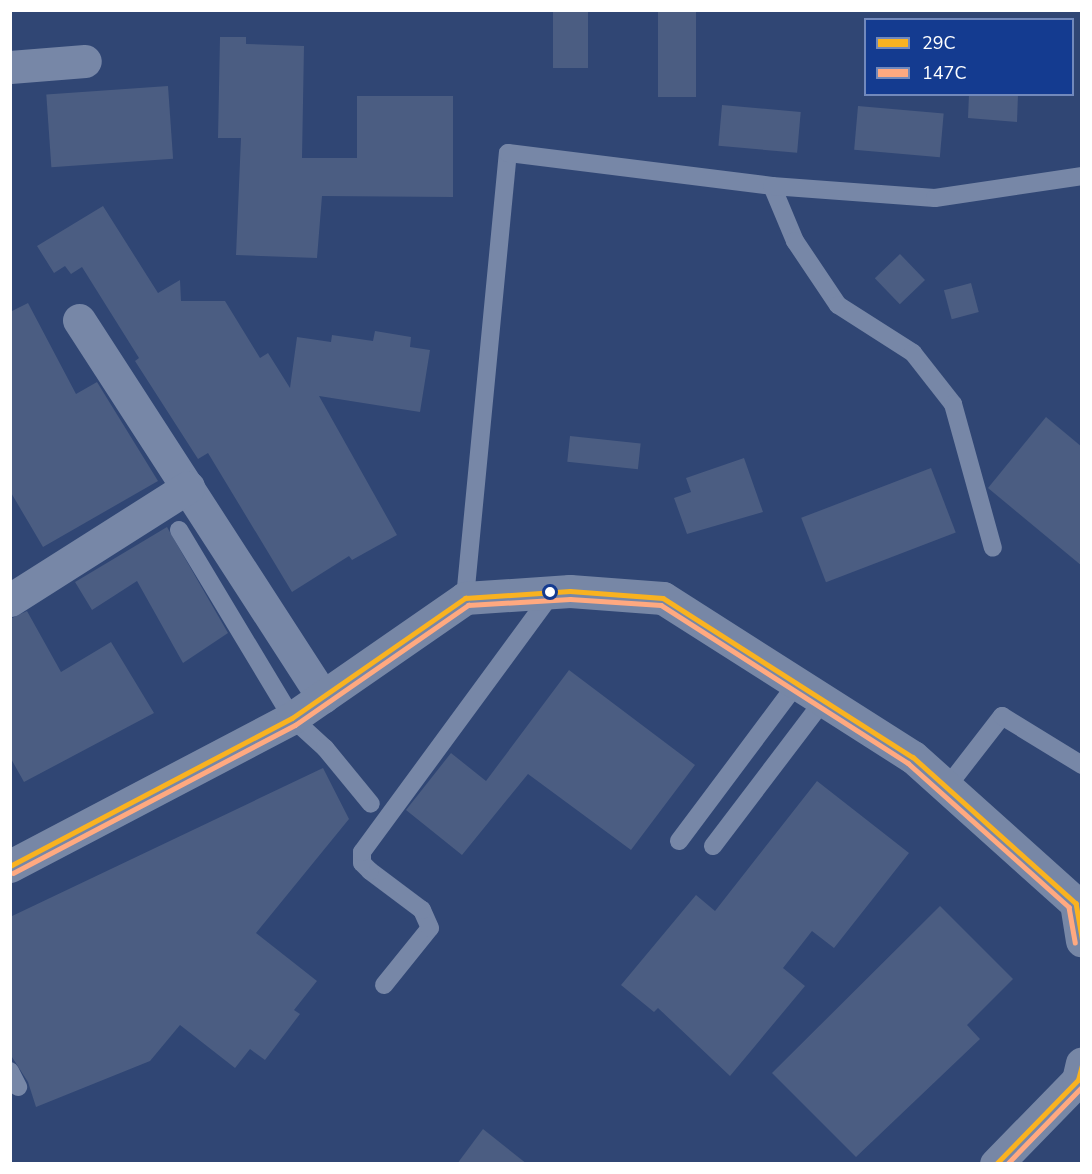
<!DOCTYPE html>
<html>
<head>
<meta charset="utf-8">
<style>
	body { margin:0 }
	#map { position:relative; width:1092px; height:1174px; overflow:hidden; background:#304674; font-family:"Nunito Sans",sans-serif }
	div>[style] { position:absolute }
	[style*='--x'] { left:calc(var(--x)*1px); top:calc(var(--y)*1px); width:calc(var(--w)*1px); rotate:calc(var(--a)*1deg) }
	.building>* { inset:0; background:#4b5d82; transform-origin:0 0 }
	.service>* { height:18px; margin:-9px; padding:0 9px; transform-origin:9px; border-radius:9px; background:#7787a7 }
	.minor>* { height:33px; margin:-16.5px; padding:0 16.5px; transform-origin:16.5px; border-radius:16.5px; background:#7787a7 }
	.primary>* { height:33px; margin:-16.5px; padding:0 16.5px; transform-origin:16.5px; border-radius:16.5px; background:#7787a6 }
	.bus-1>* { height:4.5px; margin:-2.25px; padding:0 2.25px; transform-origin:2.25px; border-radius:2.25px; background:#f9b220 }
	.bus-2>* { height:4.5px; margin:-2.25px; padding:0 2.25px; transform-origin:2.25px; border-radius:2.25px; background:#ffa980 }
	.dots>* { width:16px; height:16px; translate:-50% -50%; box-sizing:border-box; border:3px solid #143b90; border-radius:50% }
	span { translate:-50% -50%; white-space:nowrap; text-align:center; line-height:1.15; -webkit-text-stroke:4.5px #143b90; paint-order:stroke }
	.frame { position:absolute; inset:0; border:12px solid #fff; pointer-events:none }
	.legend { position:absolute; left:864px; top:18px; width:210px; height:78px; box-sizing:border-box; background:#143b90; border:2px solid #7289bc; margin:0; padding:8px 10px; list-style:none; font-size:18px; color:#fff }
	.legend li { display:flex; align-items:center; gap:12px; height:30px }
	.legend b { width:30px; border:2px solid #7289bc }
</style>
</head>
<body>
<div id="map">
	<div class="building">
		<i style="left:553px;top:10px;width:35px;height:58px"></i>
		<i style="left:658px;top:10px;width:38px;height:87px"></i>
		<i style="clip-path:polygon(220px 37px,246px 37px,246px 44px,304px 46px,302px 158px,357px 158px,357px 96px,453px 96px,453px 197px,322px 196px,317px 258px,236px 255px,241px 138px,218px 138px)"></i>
		<i style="left:168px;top:86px;width:73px;height:122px;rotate:86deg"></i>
		<i style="clip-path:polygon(969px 94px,1018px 94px,1017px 122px,968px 118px)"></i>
		<i style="left:722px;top:105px;width:79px;height:41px;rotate:5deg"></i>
		<i style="left:858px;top:106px;width:86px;height:44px;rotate:5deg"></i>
		<i style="clip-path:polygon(103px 206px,158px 293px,180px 280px,181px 301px,225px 301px,260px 358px,268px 353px,290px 388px,297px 337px,331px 342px,332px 335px,373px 341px,375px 331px,411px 337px,410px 347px,430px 350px,420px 412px,319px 396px,397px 535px,352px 560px,349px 556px,292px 592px,208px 453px,198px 459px,135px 361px,139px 358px,82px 267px,71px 274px,65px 266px,54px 273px,37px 246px)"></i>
		<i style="left:900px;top:254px;width:36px;height:35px;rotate:46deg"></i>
		<i style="left:971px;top:283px;width:30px;height:28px;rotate:75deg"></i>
		<i style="clip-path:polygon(28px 303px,76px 394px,97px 382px,158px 481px,43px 547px,10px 491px,10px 312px)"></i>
		<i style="clip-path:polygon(1046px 417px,1082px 447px,1082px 566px,988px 488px)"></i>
		<i style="left:570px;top:436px;width:71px;height:26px;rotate:6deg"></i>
		<i style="clip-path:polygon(744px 458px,763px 512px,687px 534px,674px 498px,691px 492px,686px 478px)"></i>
		<i style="left:931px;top:468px;width:69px;height:139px;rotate:69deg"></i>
		<i style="clip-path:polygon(167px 527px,228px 633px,183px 663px,137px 581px,92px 610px,75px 582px)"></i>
		<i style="clip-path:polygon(27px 611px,61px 672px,111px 642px,154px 713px,24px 782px,10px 757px,10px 619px)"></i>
		<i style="clip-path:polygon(569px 670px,695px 765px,631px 850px,528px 774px,462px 855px,406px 810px,451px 753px,486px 781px)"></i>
		<i style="clip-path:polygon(323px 768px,349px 819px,256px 933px,317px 981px,294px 1010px,300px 1014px,265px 1060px,250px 1049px,235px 1068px,180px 1025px,150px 1061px,36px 1107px,28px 1082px,10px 1054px,10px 917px)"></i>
		<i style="clip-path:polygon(817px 781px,909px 853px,834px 948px,812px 931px,783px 968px,805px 986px,730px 1076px,658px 1008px,654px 1012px,621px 985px,696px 895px,715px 911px)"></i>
		<i style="clip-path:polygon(940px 906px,1013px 979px,967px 1025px,980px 1039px,856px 1157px,772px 1073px)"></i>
		<i style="clip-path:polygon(483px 1129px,527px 1164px,457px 1164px)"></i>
	</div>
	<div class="service">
		<i style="--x:772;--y:186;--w:60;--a:67.3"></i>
		<i style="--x:795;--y:241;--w:77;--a:56.1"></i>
		<i style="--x:838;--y:305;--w:89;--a:32.6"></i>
		<i style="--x:913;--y:353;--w:65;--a:51.9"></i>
		<i style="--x:953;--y:404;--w:149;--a:74.5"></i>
		<i style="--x:179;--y:530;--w:219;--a:59"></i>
		<i style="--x:292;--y:718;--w:45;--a:42.3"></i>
		<i style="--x:325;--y:748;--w:72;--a:50.6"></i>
		<i style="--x:465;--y:598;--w:447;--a:-84.5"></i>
		<i style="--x:508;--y:153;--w:266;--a:7.1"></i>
		<i style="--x:772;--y:186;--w:163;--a:4.2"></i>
		<i style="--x:935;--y:198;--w:149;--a:-8.5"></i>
		<i style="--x:947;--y:787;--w:90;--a:-52.2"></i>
		<i style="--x:1002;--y:716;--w:94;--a:31.5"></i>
		<i style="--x:679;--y:841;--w:197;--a:-53.2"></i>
		<i style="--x:713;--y:846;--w:183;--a:-52.8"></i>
		<i style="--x:384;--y:985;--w:73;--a:-51.1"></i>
		<i style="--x:430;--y:928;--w:20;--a:-114"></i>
		<i style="--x:422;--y:910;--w:65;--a:-143.1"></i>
		<i style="--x:370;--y:871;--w:11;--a:-135"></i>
		<i style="--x:362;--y:863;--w:11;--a:-90"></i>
		<i style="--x:362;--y:852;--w:323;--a:-53.7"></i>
		<i style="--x:10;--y:1071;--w:18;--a:63"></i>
	</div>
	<div class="minor">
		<i style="--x:10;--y:67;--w:75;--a:-4.6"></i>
		<i style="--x:79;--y:320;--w:449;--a:57.1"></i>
		<i style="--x:10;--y:600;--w:211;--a:-32.4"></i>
	</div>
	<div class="primary">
		<i style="--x:10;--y:866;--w:318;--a:-27.7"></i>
		<i style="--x:292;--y:718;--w:211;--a:-34.7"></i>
		<i style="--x:465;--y:598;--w:105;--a:-3.8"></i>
		<i style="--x:570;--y:591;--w:93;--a:4.3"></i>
		<i style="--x:663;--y:598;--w:296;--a:32.5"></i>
		<i style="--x:913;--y:757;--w:219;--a:41.9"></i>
		<i style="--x:1076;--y:903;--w:38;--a:81"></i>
		<i style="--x:996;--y:1164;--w:117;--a:-45.7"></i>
		<i style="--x:1078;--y:1080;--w:17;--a:-77"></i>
	</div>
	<div class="bus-1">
		<i style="--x:10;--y:866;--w:318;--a:-27.7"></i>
		<i style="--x:292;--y:718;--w:211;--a:-34.7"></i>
		<i style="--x:465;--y:598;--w:105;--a:-3.8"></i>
		<i style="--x:570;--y:591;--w:93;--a:4.3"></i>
		<i style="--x:663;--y:598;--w:296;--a:32.5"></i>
		<i style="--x:913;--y:757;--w:219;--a:41.9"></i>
		<i style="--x:1076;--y:903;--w:36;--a:80"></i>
		<i style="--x:996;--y:1164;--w:117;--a:-45.7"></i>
		<i style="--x:1078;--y:1080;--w:16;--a:-75"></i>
	</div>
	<div class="bus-2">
		<i style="--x:13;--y:873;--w:318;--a:-27.7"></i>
		<i style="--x:295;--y:725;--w:211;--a:-34.7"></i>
		<i style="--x:468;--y:605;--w:102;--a:-3.4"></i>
		<i style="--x:570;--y:599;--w:91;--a:3.8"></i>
		<i style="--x:661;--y:605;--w:293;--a:32.6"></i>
		<i style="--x:908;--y:763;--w:216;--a:41.8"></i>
		<i style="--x:1069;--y:907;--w:36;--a:80"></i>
		<i style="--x:1007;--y:1164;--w:107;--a:-45.8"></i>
	</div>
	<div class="dots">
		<i style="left:550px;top:592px;background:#fff"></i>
	</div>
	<div class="frame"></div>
	<ul class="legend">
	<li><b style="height:8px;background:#f9b220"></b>29C</li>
	<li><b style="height:8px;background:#ffa980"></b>147C</li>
	</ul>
</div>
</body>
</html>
